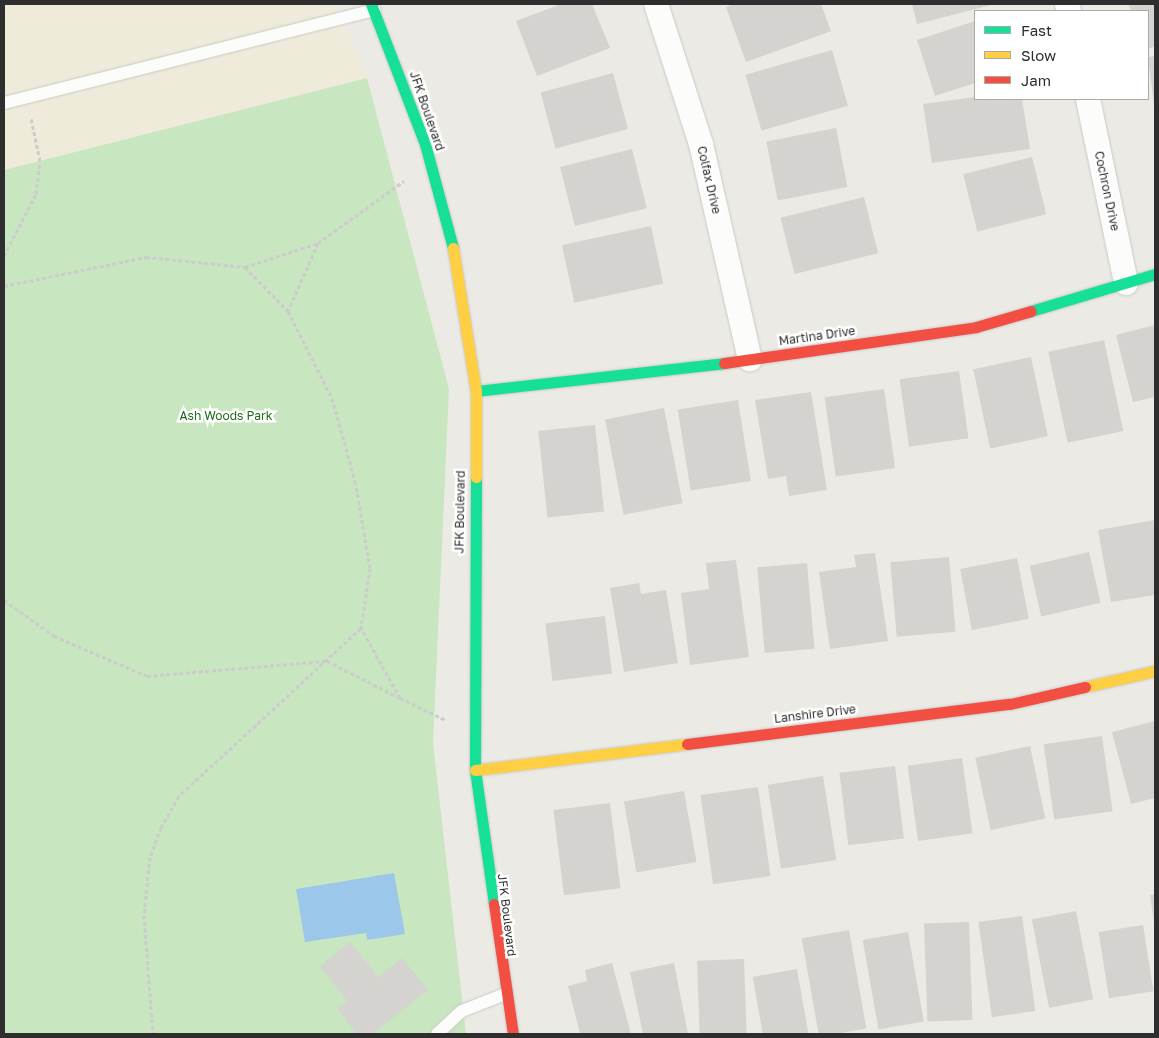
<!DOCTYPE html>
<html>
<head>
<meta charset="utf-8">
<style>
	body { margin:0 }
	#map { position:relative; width:1159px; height:1038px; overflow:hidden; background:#eceae4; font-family:"Golos Text",sans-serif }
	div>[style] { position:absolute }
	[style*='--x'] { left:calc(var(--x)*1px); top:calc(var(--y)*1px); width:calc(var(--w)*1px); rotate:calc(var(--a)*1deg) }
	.education>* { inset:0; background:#eeebda }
	.green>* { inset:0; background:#c8e6bf }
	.water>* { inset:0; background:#9bc8ea }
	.building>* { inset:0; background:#d5d3cf; transform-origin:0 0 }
	.path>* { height:3px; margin-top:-1.5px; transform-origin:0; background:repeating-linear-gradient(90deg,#cccccb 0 4px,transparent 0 6.5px) }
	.roads { filter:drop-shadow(0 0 1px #c9c9c9) drop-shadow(0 0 1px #c9c9c9) }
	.lane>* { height:12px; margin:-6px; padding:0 6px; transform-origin:6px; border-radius:6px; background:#fcfcfb }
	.street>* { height:24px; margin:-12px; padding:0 12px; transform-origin:12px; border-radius:12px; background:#fcfcfb }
	.fast>* { height:11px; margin:-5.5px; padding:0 5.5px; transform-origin:5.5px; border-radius:5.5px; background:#16e098 }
	.slow>* { height:11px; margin:-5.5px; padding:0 5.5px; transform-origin:5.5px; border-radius:5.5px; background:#ffcf43 }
	.jam>* { height:11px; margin:-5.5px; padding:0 5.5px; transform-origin:5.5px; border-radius:5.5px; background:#f24e42 }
	span { translate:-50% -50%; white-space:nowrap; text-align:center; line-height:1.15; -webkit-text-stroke:5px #fff; paint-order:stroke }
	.street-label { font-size:12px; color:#2e2e2e }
	.park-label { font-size:12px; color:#206c1d }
	.frame { position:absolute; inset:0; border:5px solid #2e2e2e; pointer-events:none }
	.legend { position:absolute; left:974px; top:10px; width:175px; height:90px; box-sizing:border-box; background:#fff; border:1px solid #ababab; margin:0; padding:6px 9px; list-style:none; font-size:15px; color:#2e2e2e }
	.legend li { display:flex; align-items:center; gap:10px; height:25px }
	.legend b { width:25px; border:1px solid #ababab }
</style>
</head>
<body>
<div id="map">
	<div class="education">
		<i style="clip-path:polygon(4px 4px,336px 4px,367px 78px,4px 170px)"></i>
	</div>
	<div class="green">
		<i style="clip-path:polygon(367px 78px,449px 389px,433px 743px,466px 1034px,4px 1034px,4px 170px)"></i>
	</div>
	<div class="water">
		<i style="clip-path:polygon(394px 873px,405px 934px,367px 940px,366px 933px,305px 942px,296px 889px)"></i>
	</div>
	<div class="building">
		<i style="clip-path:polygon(561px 4px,592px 4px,610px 48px,537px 76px,516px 21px)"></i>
		<i style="clip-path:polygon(734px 4px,821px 4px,831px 31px,746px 62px,726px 7px)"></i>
		<i style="clip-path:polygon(912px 4px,995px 4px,917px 24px)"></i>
		<i style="clip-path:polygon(1128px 4px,1155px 4px,1155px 46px,1148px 49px,1148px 11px,1131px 11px)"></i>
		<i style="clip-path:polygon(975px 21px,975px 83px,935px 96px,917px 40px)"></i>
		<i style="left:832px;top:50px;width:58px;height:90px;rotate:74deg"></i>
		<i style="clip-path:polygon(1155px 56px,1155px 105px,1154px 105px,1148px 57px)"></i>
		<i style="left:613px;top:73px;width:58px;height:75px;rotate:75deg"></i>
		<i style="clip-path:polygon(975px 97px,1022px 99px,1030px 149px,932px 163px,923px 104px)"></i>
		<i style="left:836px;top:128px;width:60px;height:71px;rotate:79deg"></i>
		<i style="left:632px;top:149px;width:61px;height:74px;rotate:76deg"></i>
		<i style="left:1032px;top:157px;width:59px;height:71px;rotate:76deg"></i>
		<i style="left:864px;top:197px;width:58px;height:86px;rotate:76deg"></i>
		<i style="left:651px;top:226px;width:59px;height:91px;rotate:78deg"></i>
		<i style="clip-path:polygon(1155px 325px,1155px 397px,1133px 402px,1116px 335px)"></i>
		<i style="left:1104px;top:340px;width:93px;height:57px;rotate:78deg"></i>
		<i style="left:1031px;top:357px;width:81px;height:59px;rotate:78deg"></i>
		<i style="left:959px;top:371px;width:68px;height:60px;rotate:82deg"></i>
		<i style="left:884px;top:389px;width:80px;height:60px;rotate:82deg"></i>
		<i style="clip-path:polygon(811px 392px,827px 490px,789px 496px,786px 476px,768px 479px,755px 400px)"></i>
		<i style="left:738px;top:400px;width:82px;height:61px;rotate:81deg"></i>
		<i style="left:664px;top:408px;width:97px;height:60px;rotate:79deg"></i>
		<i style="left:595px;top:425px;width:87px;height:57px;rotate:84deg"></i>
		<i style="clip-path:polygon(1155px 520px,1155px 595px,1111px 602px,1098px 530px)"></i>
		<i style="left:1089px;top:552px;width:52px;height:61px;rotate:77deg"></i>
		<i style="clip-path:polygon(875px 553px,888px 641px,830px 649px,819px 572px,856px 567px,854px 555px)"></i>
		<i style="left:949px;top:557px;width:75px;height:59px;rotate:85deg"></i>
		<i style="left:1017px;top:558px;width:62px;height:58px;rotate:79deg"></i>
		<i style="clip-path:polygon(736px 560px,749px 657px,690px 665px,681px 593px,709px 589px,706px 563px)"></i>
		<i style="left:807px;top:563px;width:86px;height:50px;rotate:85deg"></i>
		<i style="clip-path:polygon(639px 583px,641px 594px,666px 590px,678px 663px,624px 672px,610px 588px)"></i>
		<i style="left:605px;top:616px;width:58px;height:60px;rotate:83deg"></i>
		<i style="clip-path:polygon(1155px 721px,1155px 798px,1131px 804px,1112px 732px)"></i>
		<i style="left:1102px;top:736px;width:76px;height:59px;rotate:82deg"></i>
		<i style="left:1030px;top:746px;width:74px;height:56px;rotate:78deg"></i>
		<i style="left:962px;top:758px;width:76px;height:55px;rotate:82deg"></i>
		<i style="left:895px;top:766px;width:73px;height:56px;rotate:83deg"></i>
		<i style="left:823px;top:776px;width:85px;height:56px;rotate:81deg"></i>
		<i style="left:758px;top:787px;width:90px;height:58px;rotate:82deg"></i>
		<i style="left:684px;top:791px;width:72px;height:61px;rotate:80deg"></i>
		<i style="left:610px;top:803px;width:86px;height:57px;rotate:83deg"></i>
		<i style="clip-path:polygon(1155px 894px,1155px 922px,1154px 922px,1150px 895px)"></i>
		<i style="left:1076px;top:911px;width:90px;height:45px;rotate:79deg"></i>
		<i style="left:1022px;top:916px;width:96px;height:44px;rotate:82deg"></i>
		<i style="left:969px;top:922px;width:98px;height:45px;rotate:88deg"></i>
		<i style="left:1143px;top:925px;width:67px;height:45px;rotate:81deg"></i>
		<i style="left:849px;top:930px;width:100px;height:48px;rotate:80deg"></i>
		<i style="left:908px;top:932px;width:91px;height:46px;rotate:80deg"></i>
		<i style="clip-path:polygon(350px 942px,378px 977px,402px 958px,428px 990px,372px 1034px,357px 1034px,337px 1009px,347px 1001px,320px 966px)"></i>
		<i style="left:744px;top:959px;width:75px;height:47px;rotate:88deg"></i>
		<i style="clip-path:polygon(612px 963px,631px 1034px,580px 1034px,568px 986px,587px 981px,585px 970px)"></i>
		<i style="clip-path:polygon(674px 963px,688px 1034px,643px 1034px,630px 972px)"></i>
		<i style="left:797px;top:969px;width:66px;height:45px;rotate:80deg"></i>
	</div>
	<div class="path">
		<i style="--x:318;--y:243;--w:106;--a:-35.8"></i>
		<i style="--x:4;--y:256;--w:70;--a:-62.7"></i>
		<i style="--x:36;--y:194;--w:33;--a:-83"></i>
		<i style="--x:40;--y:161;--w:44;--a:-101.8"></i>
		<i style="--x:245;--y:267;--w:62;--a:45.7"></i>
		<i style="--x:4;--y:286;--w:145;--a:-11.5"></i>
		<i style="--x:146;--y:257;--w:100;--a:5.8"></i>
		<i style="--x:245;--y:267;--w:77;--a:-18.2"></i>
		<i style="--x:318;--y:243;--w:74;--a:113.8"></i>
		<i style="--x:288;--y:311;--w:97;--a:63.2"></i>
		<i style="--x:332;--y:398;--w:86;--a:74.5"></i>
		<i style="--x:355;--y:481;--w:88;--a:80.2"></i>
		<i style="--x:370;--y:568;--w:61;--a:98.5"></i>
		<i style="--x:361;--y:628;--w:248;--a:137.3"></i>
		<i style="--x:179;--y:796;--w:36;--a:120"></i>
		<i style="--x:161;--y:827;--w:32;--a:110"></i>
		<i style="--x:150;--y:857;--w:58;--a:95.9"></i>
		<i style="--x:144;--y:915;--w:119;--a:85.7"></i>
		<i style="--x:4;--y:600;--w:62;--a:35.8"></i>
		<i style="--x:54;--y:636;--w:101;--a:23.3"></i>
		<i style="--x:147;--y:676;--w:181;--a:-4.8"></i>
		<i style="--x:327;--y:661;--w:82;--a:26.9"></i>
		<i style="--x:400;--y:698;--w:80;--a:-119.1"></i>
		<i style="--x:400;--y:698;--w:51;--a:25.6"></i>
	</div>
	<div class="roads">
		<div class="lane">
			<i style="--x:4;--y:103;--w:382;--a:-14.1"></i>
			<i style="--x:437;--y:1034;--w:34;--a:-43"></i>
			<i style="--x:462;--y:1011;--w:46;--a:-21.6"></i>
		</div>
		<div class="street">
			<i style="--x:656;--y:4;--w:147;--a:72.2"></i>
			<i style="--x:701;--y:144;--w:221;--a:77.2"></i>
			<i style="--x:1067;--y:4;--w:7;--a:74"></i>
			<i style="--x:1088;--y:99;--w:188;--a:78.3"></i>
		</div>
		<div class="fast">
			<i style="--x:371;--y:4;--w:150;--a:68.9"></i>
			<i style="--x:425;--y:144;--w:108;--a:74.9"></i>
			<i style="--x:1031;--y:311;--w:129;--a:-16.6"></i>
			<i style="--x:476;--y:391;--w:250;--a:-6.4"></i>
			<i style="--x:476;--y:477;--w:293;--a:90.2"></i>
			<i style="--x:475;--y:770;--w:135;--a:81.9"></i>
		</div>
		<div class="slow">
			<i style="--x:453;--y:248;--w:145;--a:80.9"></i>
			<i style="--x:476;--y:391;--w:86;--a:90"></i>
			<i style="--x:1085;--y:687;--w:72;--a:-12.9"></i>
			<i style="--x:475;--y:770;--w:214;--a:-7"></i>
		</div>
		<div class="jam">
			<i style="--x:724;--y:363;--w:255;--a:-8.1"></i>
			<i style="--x:976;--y:327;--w:57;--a:-16.2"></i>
			<i style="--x:687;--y:744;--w:325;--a:-7.1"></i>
			<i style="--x:1010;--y:704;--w:77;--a:-12.8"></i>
			<i style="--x:494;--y:904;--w:131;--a:81.7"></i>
		</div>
	</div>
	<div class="street-label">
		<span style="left:427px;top:111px;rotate:71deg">JFK Boulevard</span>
		<span style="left:709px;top:180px;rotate:77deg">Colfax Drive</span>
		<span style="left:1107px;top:191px;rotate:78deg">Cochron Drive</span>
		<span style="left:817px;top:336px;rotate:-8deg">Martina Drive</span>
		<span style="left:460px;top:512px;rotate:-89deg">JFK Boulevard</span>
		<span style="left:815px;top:714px;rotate:-7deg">Lanshire Drive</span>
		<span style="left:507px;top:915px;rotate:83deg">JFK Boulevard</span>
	</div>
	<div class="park-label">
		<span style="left:226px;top:416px">Ash Woods Park</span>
	</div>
	<div class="frame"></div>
	<ul class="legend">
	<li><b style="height:6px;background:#16e098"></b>Fast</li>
	<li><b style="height:6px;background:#ffcf43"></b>Slow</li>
	<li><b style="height:6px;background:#f24e42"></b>Jam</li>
	</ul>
</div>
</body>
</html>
